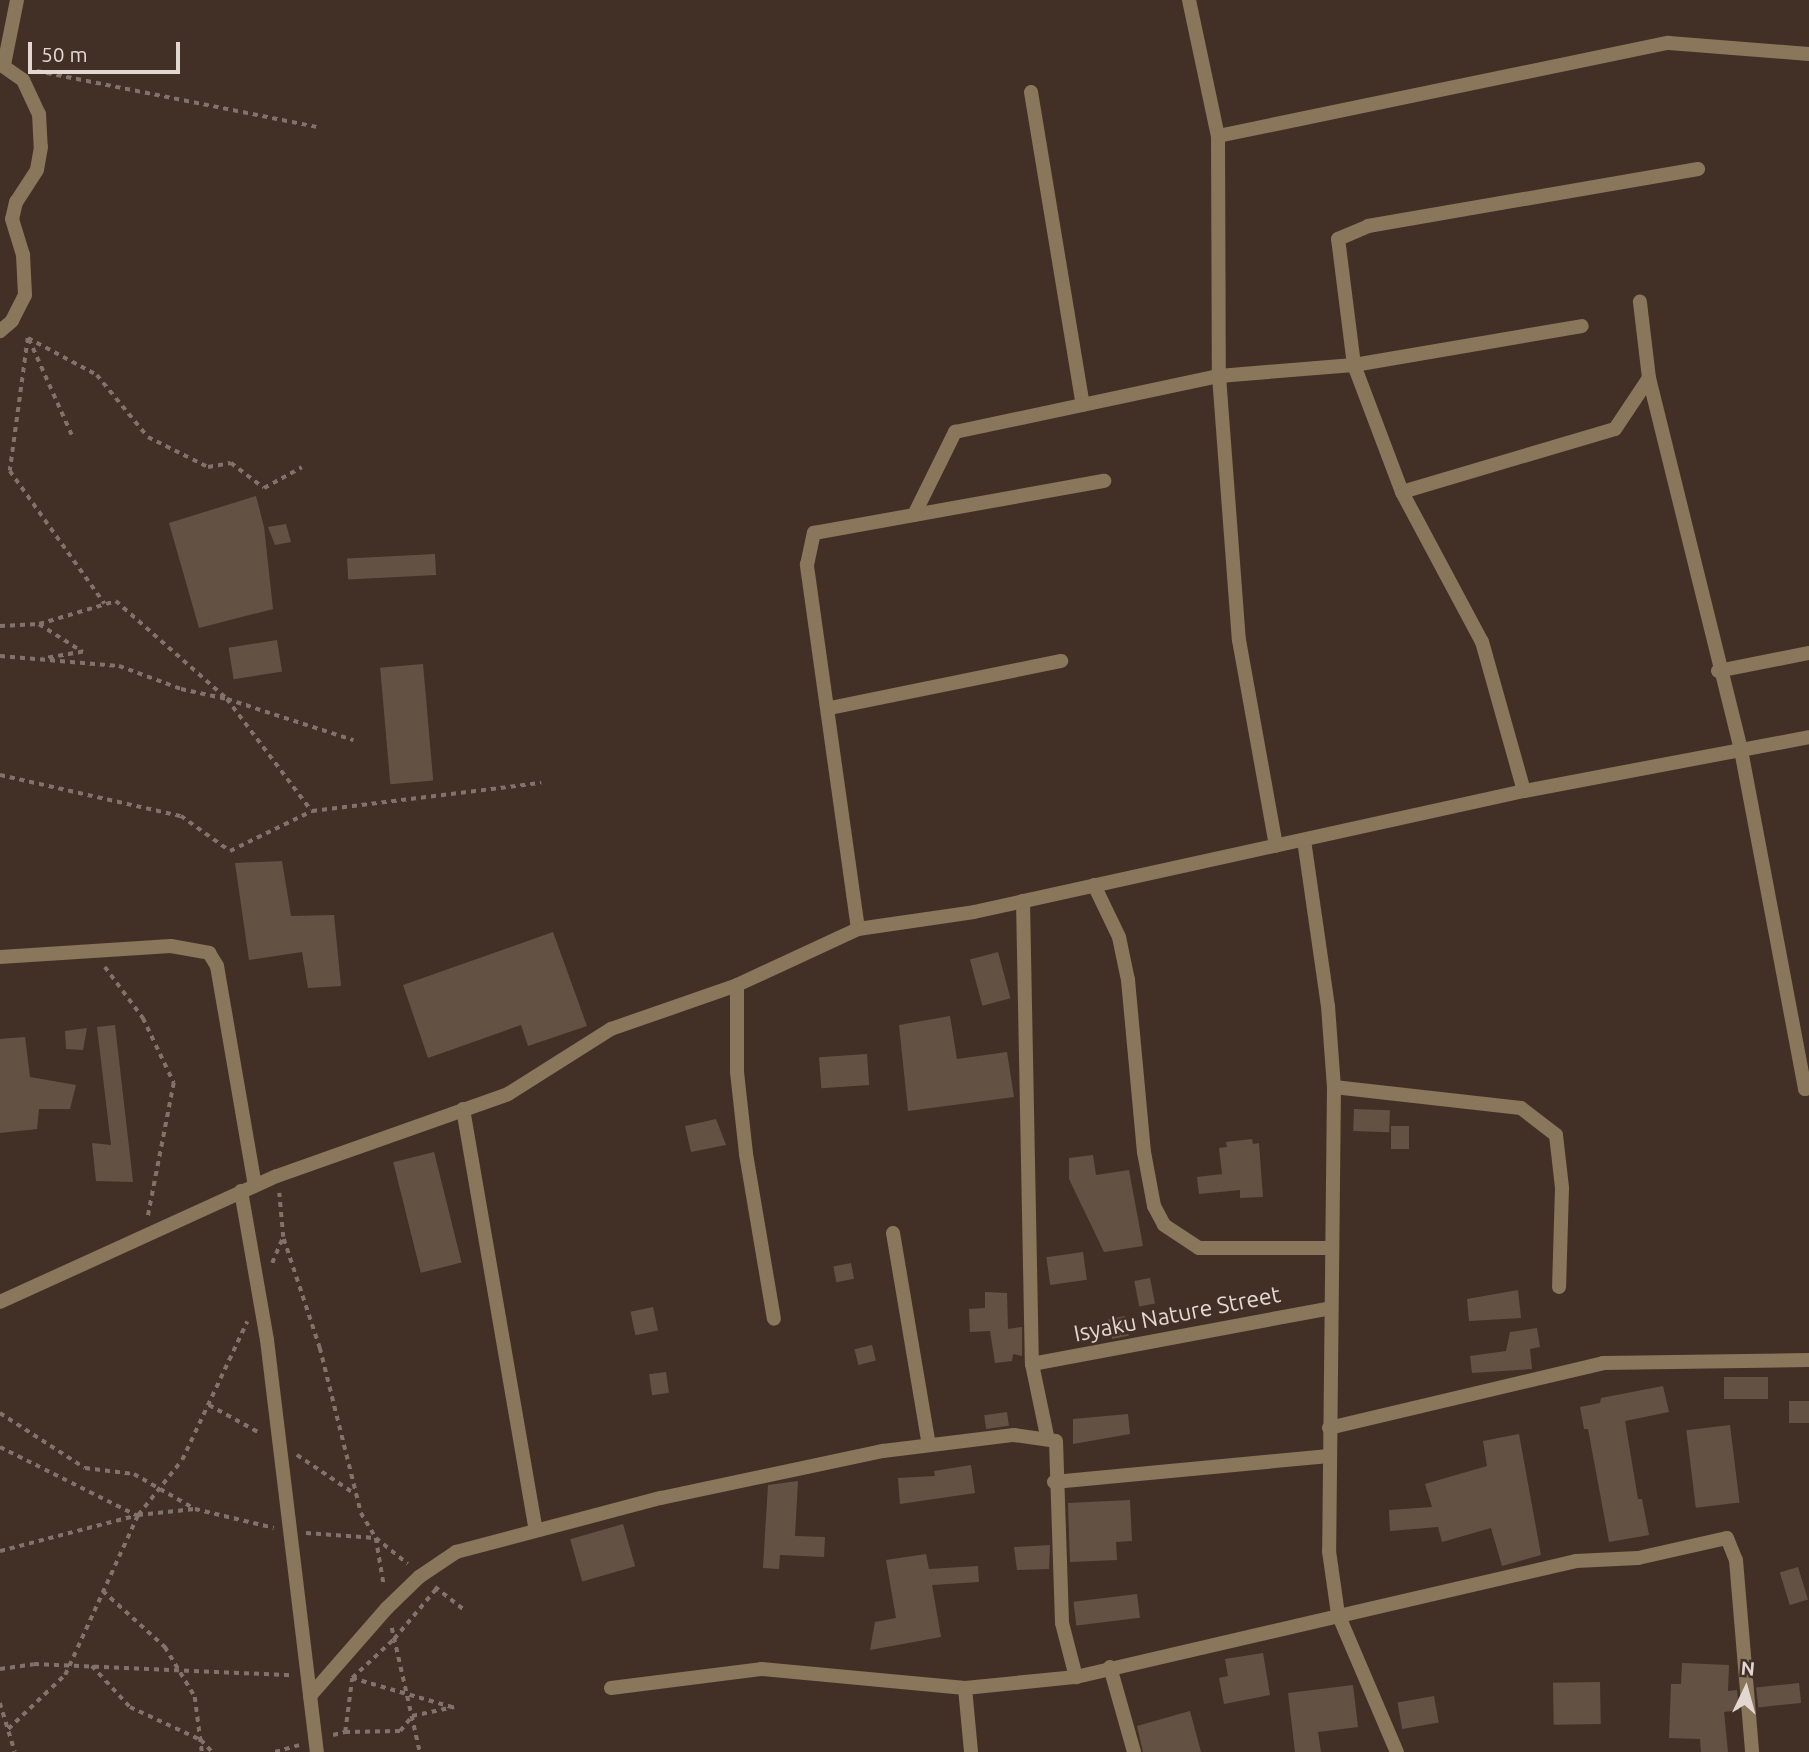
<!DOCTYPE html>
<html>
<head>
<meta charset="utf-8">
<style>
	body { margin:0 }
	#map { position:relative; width:1809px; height:1752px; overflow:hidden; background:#423026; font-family:Ubuntu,sans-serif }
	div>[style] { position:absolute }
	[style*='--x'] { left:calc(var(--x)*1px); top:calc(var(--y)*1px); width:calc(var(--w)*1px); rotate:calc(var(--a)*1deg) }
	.building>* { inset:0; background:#635244; transform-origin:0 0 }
	.path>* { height:3.5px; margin-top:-1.75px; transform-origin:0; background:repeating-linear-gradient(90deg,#82736a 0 5px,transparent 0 10px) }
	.street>* { height:14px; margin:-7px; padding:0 7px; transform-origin:7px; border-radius:7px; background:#89765b }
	span { translate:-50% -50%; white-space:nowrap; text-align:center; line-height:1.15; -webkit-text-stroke:5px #423026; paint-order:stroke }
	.street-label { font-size:23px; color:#e3d7d1 }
	.north { position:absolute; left:1711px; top:1654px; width:70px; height:70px; -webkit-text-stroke:5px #423026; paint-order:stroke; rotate:5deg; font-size:19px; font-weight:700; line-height:28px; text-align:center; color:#e3d7d1 }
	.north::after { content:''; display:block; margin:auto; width:24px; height:32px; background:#e3d7d1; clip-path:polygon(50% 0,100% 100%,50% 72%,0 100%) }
	.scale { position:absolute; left:28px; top:42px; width:152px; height:32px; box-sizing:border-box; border:4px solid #e3d7d1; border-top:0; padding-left:9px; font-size:21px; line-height:24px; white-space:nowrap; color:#e3d7d1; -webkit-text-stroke:5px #423026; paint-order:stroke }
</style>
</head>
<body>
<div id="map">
	<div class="building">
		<i style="clip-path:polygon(256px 496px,264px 527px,273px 609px,199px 628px,169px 523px)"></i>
		<i style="clip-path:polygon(286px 524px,291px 542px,275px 545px,268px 527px)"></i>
		<i style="left:435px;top:554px;width:21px;height:88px;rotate:87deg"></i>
		<i style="left:277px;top:640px;width:32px;height:49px;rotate:81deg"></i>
		<i style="left:423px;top:664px;width:117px;height:43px;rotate:85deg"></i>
		<i style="clip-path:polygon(282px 861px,291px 916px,334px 915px,341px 986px,308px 988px,302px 952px,249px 960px,235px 863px)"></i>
		<i style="clip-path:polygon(553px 932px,587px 1026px,528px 1046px,521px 1025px,428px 1058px,403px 985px)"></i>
		<i style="left:998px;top:952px;width:48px;height:29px;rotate:75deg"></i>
		<i style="clip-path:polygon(950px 1016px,957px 1059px,1007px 1052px,1014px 1097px,908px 1111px,899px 1025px)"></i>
		<i style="clip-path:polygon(115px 1025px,133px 1182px,96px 1181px,92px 1143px,111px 1145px,97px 1027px)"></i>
		<i style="clip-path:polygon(87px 1028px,83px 1050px,66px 1049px,65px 1031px)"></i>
		<i style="clip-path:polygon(25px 1037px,30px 1077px,76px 1085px,70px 1109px,39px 1109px,37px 1129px,0 1133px,0 1039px)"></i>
		<i style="left:867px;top:1054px;width:31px;height:48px;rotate:86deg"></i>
		<i style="left:1354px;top:1109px;width:36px;height:22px;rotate:2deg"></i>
		<i style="clip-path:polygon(716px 1119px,726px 1145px,691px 1152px,685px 1126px)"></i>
		<i style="left:1391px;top:1126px;width:18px;height:23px"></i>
		<i style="clip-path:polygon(1252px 1139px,1253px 1144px,1259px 1143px,1263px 1197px,1240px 1198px,1240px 1190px,1199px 1194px,1197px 1177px,1222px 1174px,1219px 1148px,1227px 1147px,1226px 1142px)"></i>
		<i style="left:434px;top:1152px;width:114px;height:42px;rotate:76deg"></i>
		<i style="clip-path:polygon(1093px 1155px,1096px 1175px,1129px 1170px,1143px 1246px,1104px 1252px,1069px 1179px,1069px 1158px)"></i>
		<i style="left:1083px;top:1252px;width:28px;height:37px;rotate:82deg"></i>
		<i style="left:851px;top:1263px;width:16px;height:18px;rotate:79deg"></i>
		<i style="left:1150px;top:1278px;width:26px;height:16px;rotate:79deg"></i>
		<i style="clip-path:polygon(1518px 1290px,1521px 1318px,1469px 1321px,1467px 1299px)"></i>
		<i style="clip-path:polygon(985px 1292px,1007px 1293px,1008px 1329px,1022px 1327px,1022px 1356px,1013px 1354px,1012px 1361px,995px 1363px,990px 1331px,970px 1332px,969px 1309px,985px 1308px)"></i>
		<i style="left:653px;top:1307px;width:24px;height:23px;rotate:78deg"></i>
		<i style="left:1125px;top:1316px;width:20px;height:17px;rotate:79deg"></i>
		<i style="clip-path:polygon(1537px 1328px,1540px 1347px,1530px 1349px,1532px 1369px,1472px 1373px,1470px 1356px,1506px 1351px,1510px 1332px)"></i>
		<i style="left:872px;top:1345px;width:16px;height:18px;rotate:76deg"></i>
		<i style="left:666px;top:1372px;width:21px;height:17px;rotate:82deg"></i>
		<i style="left:1768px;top:1377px;width:22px;height:44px;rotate:90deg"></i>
		<i style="clip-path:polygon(1663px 1386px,1669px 1412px,1625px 1421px,1638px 1499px,1642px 1499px,1649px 1535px,1609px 1542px,1588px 1429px,1584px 1429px,1580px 1407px,1600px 1403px,1601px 1398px)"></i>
		<i style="left:1789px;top:1401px;width:20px;height:22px"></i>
		<i style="left:1007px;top:1412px;width:14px;height:23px;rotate:82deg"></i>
		<i style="clip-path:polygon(1128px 1414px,1130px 1434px,1073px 1444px,1073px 1419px)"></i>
		<i style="left:1730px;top:1425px;width:78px;height:44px;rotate:83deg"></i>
		<i style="clip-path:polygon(1519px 1434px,1541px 1555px,1502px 1566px,1491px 1528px,1442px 1542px,1438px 1527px,1390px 1531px,1389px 1510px,1432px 1507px,1425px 1484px,1487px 1466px,1483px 1441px)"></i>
		<i style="clip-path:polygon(971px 1465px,975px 1493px,900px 1504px,898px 1478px,935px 1476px,934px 1471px)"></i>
		<i style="clip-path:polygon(798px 1481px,795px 1536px,825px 1537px,824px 1557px,780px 1555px,779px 1569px,763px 1568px,768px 1485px)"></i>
		<i style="clip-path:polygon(1130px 1500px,1132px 1541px,1116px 1542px,1117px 1560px,1070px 1562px,1068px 1503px)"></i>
		<i style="left:623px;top:1524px;width:44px;height:55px;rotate:74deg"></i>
		<i style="clip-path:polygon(1050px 1545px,1049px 1569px,1017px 1570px,1014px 1547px)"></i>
		<i style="clip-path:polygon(926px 1554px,929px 1569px,978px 1566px,979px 1582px,932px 1585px,941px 1637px,870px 1650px,875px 1622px,896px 1618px,886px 1560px)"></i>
		<i style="left:1798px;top:1567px;width:34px;height:19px;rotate:73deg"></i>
		<i style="left:1137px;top:1594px;width:24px;height:64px;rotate:83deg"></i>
		<i style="clip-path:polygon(1263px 1653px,1270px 1695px,1224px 1704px,1219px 1678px,1228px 1676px,1225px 1659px)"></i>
		<i style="clip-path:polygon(1682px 1663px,1729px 1665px,1728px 1691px,1737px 1690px,1739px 1710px,1724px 1712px,1728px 1752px,1701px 1752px,1700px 1739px,1669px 1738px,1671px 1684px,1681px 1684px)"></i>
		<i style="left:1600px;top:1682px;width:42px;height:47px;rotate:89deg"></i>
		<i style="left:1799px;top:1683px;width:20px;height:43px;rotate:84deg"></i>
		<i style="clip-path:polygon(1353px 1685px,1358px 1727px,1318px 1732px,1321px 1752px,1295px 1752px,1288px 1693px)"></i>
		<i style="left:1434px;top:1696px;width:27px;height:37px;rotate:80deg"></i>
		<i style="clip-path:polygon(1190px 1711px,1201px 1752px,1143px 1752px,1137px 1726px)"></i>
	</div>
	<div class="path">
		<i style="--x:37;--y:71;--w:285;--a:11.3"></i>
		<i style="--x:28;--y:338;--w:78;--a:28.2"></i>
		<i style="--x:97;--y:375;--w:80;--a:50.6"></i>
		<i style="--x:148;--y:437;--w:67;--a:26.6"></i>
		<i style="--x:208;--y:467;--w:23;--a:-10"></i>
		<i style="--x:231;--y:463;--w:41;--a:37.1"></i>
		<i style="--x:264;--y:488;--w:43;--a:-28.9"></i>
		<i style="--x:28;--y:338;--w:134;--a:97.7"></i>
		<i style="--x:10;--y:471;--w:163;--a:54.5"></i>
		<i style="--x:29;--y:339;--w:105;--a:65.9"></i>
		<i style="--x:39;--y:624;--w:52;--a:32.5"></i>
		<i style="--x:83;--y:652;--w:41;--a:170.1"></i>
		<i style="--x:0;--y:626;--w:39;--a:-3"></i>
		<i style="--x:39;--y:624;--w:80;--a:-16.6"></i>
		<i style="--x:116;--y:601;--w:148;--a:41.4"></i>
		<i style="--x:227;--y:699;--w:133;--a:18"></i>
		<i style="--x:0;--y:656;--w:119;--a:4.8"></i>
		<i style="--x:119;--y:666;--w:66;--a:20.4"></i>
		<i style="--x:181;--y:689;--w:47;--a:12.3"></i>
		<i style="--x:227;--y:699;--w:139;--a:52.9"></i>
		<i style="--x:0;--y:775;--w:186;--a:12.8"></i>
		<i style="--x:181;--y:816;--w:60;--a:35.5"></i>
		<i style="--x:230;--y:851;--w:91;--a:-26"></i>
		<i style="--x:312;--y:811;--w:231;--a:-7"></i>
		<i style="--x:105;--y:967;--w:64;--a:53.3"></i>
		<i style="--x:143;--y:1018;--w:72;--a:64.5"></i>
		<i style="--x:174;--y:1083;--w:136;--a:101"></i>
		<i style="--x:284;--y:1239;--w:115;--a:71.7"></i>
		<i style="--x:320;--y:1348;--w:170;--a:76"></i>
		<i style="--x:361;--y:1513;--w:29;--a:59"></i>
		<i style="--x:376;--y:1538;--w:49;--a:80.5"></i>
		<i style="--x:272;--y:1263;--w:28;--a:-67"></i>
		<i style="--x:283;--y:1237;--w:44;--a:-95.2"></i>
		<i style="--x:209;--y:1405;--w:58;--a:28.8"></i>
		<i style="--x:0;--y:1413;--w:101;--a:32.9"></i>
		<i style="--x:85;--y:1468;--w:49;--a:7"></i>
		<i style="--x:134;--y:1474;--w:70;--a:29.8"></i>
		<i style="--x:0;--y:1447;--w:152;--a:26.6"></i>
		<i style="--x:297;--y:1455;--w:70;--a:33.9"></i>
		<i style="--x:306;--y:1533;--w:70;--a:4.1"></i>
		<i style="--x:376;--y:1538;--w:41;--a:39.1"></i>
		<i style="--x:0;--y:1551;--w:143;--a:-14.6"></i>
		<i style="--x:138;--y:1515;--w:57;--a:-6"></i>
		<i style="--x:195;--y:1509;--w:81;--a:13.5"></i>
		<i style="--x:435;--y:1587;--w:36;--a:38"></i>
		<i style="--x:103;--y:1591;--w:84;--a:42.1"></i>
		<i style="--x:165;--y:1647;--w:58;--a:59"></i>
		<i style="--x:195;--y:1697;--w:55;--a:82.7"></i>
		<i style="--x:392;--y:1628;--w:127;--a:77.3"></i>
		<i style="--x:92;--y:1666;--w:56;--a:47.2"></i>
		<i style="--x:130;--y:1707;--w:78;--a:24.9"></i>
		<i style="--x:201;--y:1740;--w:16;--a:47"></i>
		<i style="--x:0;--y:1669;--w:34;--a:-8"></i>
		<i style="--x:34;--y:1664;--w:257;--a:2.5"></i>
		<i style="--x:352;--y:1678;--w:104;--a:16.2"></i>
		<i style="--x:0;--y:1703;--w:51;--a:73"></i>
		<i style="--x:8;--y:1729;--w:79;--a:-43.5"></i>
		<i style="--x:65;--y:1675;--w:176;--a:-65.5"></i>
		<i style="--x:138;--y:1515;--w:70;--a:-51.3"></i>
		<i style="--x:182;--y:1460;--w:153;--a:-64.8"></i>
		<i style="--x:345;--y:1732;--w:55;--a:-1"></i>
		<i style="--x:400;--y:1731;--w:19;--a:-51"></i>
		<i style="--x:412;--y:1716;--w:43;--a:-12.1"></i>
		<i style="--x:333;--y:1735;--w:12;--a:-14"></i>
		<i style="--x:345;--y:1732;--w:54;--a:-82.6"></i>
		<i style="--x:352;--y:1678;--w:57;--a:-42.9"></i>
		<i style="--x:394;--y:1639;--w:67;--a:-49.9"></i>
		<i style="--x:275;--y:1752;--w:25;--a:-16"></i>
	</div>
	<div class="street">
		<i style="--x:1189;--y:0;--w:139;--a:78"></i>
		<i style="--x:1218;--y:136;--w:240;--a:89.8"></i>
		<i style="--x:1219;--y:376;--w:265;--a:85.7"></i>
		<i style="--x:1239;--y:640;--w:209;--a:79.8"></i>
		<i style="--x:0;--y:64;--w:28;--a:35"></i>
		<i style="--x:23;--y:80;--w:38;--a:65"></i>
		<i style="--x:39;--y:114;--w:33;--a:87"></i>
		<i style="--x:41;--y:147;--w:23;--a:100"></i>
		<i style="--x:37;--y:170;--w:38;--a:123"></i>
		<i style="--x:16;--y:202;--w:17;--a:103"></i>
		<i style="--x:12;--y:219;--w:38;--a:73"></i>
		<i style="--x:23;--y:255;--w:40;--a:87.1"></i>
		<i style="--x:25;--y:295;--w:29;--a:117"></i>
		<i style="--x:12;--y:321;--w:16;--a:140"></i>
		<i style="--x:4;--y:65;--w:66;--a:-78.7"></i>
		<i style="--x:1031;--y:92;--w:317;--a:80.6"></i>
		<i style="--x:1218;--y:136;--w:460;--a:-11.7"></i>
		<i style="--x:1669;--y:43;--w:140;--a:4.5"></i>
		<i style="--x:1649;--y:378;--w:383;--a:76.1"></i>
		<i style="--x:1741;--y:750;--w:345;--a:79.3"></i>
		<i style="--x:1805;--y:1089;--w:4;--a:-14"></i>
		<i style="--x:1402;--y:492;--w:222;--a:-16.5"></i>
		<i style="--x:1615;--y:429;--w:61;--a:-56.3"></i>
		<i style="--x:1649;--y:378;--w:77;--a:-96.8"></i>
		<i style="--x:914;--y:515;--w:93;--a:-63.7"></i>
		<i style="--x:955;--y:432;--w:270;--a:-12"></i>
		<i style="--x:1219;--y:376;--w:135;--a:-4.7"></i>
		<i style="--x:1354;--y:365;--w:231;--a:-9.7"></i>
		<i style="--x:1718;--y:671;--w:93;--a:-11.2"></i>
		<i style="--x:830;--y:708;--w:236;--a:-11.5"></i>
		<i style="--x:1524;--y:791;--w:155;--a:-105.7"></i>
		<i style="--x:1482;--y:642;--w:170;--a:-118.1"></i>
		<i style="--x:1402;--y:492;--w:136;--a:-110.7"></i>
		<i style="--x:1354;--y:365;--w:127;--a:-97.2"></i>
		<i style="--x:1338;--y:239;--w:33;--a:-23"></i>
		<i style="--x:1368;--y:226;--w:335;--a:-9.8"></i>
		<i style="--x:1304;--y:840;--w:168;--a:81.8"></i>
		<i style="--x:1328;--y:1006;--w:81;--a:85.8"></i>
		<i style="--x:1334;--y:1087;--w:464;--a:90.6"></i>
		<i style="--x:1329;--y:1551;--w:64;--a:81.9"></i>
		<i style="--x:1338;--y:1614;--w:150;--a:66.9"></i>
		<i style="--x:1094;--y:885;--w:58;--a:64.3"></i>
		<i style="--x:1119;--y:937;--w:44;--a:78.2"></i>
		<i style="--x:1128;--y:980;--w:173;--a:84.7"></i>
		<i style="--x:1144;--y:1152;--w:55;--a:79.5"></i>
		<i style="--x:1154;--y:1206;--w:21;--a:62"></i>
		<i style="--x:1164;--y:1225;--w:42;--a:33.3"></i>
		<i style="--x:1199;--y:1248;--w:131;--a:0"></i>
		<i style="--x:1023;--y:901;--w:463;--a:88.9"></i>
		<i style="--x:1032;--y:1364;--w:74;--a:78.2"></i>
		<i style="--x:858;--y:929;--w:368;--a:-98"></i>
		<i style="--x:807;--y:565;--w:33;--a:-78"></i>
		<i style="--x:814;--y:533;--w:295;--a:-10.2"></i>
		<i style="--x:0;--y:957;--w:171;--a:-3.7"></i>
		<i style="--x:171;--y:946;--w:39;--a:10"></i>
		<i style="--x:209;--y:953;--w:15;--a:58"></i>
		<i style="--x:217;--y:966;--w:222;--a:80.2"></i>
		<i style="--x:737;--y:985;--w:87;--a:90"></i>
		<i style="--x:737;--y:1072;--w:82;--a:83.7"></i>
		<i style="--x:746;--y:1154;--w:167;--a:80.4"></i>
		<i style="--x:1334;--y:1087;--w:188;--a:6.4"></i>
		<i style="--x:1521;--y:1108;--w:44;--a:37.6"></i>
		<i style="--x:1556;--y:1135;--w:53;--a:83.5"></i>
		<i style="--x:1562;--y:1188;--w:99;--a:91.7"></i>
		<i style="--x:463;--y:1109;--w:427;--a:80.2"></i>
		<i style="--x:241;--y:1191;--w:151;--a:80.1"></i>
		<i style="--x:267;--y:1340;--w:415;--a:83.1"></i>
		<i style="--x:893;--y:1233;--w:215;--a:80.4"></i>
		<i style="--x:0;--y:1302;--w:304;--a:-24.5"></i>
		<i style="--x:277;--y:1176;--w:245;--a:-19.5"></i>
		<i style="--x:508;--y:1094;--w:122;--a:-32.3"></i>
		<i style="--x:611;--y:1029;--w:133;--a:-19.2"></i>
		<i style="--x:737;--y:985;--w:133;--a:-24.8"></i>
		<i style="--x:858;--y:929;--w:117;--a:-8.3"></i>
		<i style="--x:974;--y:912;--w:563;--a:-12.41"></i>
		<i style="--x:1524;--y:791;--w:290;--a:-10.7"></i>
		<i style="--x:1032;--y:1364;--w:303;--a:-10.6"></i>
		<i style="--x:1329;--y:1428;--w:282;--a:-13.3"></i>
		<i style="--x:1603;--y:1363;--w:206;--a:-0.8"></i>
		<i style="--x:1054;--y:1482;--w:276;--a:-5.4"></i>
		<i style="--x:1110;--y:1667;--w:88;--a:74.2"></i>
		<i style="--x:611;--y:1688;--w:151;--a:-7.2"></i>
		<i style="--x:761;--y:1669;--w:205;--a:5.3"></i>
		<i style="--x:965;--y:1688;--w:112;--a:-5.7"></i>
		<i style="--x:1076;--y:1677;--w:513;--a:-13.06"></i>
		<i style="--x:1576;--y:1561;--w:62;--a:-2.8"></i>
		<i style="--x:1638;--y:1558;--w:91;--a:-12.7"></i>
		<i style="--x:1727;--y:1538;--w:24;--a:68"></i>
		<i style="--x:1736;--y:1560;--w:193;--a:85.2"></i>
		<i style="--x:965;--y:1688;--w:64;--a:84.6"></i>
		<i style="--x:310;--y:1696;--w:117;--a:-48.8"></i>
		<i style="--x:387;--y:1608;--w:45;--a:-44.1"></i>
		<i style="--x:419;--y:1577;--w:45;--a:-34"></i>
		<i style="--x:456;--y:1552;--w:212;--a:-14.8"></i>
		<i style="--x:661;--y:1498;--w:227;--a:-12"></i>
		<i style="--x:883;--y:1451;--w:132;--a:-7"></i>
		<i style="--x:1014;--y:1435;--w:42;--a:8.1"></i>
		<i style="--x:1056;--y:1441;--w:182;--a:88.1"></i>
		<i style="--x:1062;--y:1623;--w:56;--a:75.5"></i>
	</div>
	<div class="street-label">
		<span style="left:1177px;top:1314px;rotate:-11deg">Isyaku Nature Street</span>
	</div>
	<div class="north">N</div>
	<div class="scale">50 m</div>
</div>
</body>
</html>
